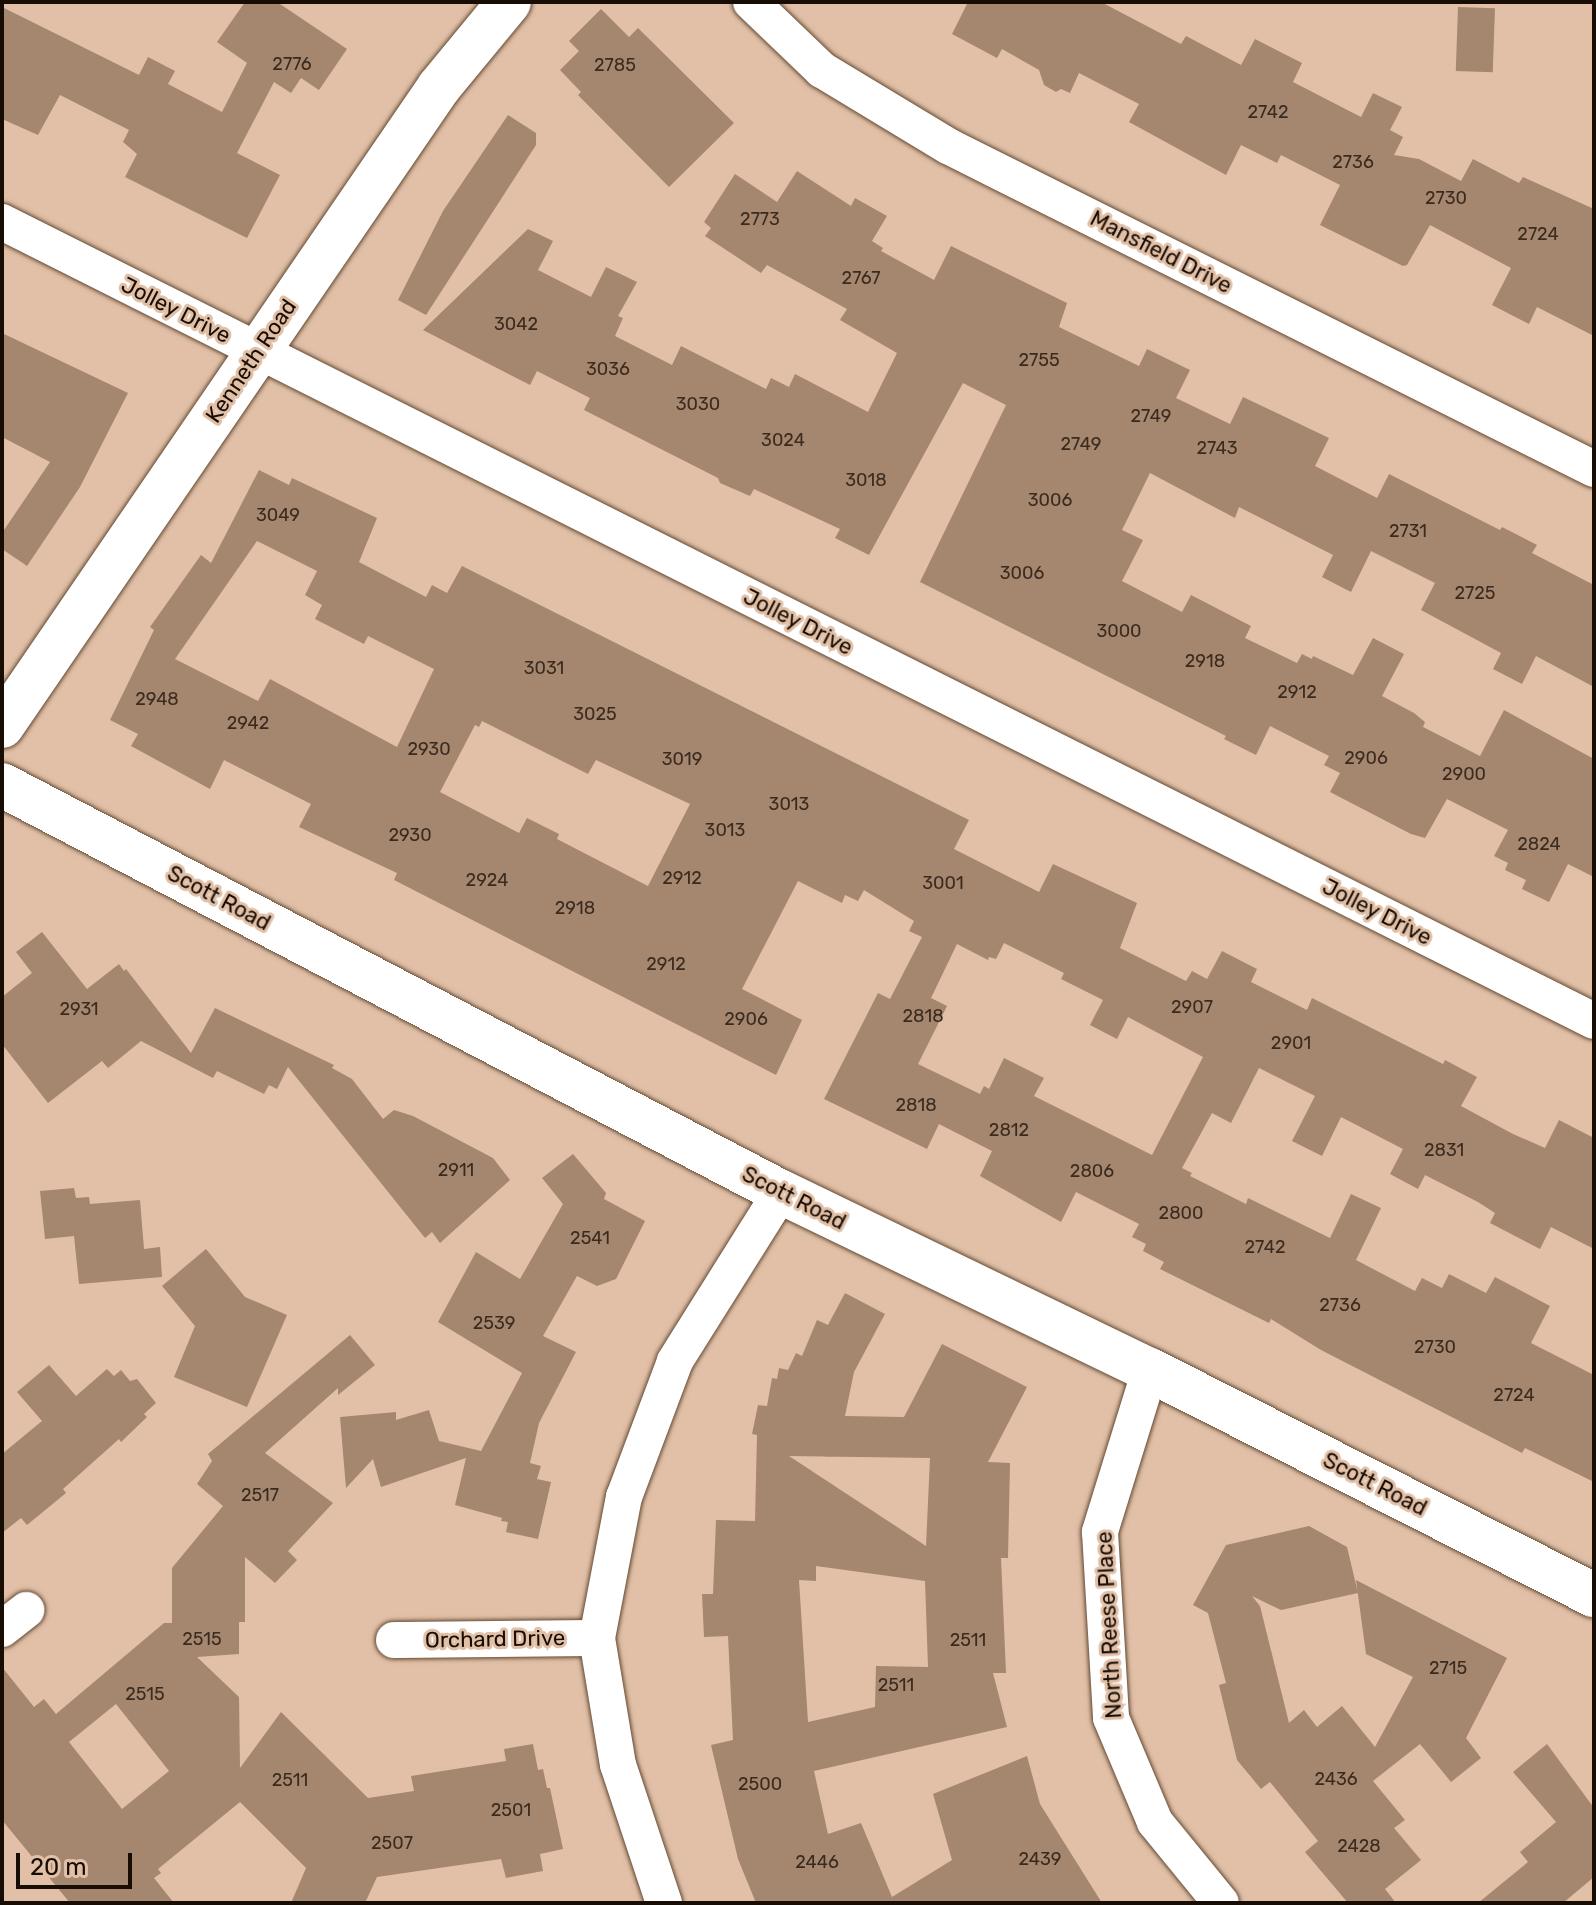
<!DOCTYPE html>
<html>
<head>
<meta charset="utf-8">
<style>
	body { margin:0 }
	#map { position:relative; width:1596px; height:1905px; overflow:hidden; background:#e1c0a7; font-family:Rubik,sans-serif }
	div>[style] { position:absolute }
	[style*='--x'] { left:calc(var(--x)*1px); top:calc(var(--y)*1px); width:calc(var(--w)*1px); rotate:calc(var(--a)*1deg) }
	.building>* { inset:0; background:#a5866e; transform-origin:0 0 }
	.roads { filter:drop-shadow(0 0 2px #644933) drop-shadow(0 0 2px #644933) }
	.street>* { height:36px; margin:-18px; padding:0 18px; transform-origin:18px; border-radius:18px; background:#fff }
	.secondary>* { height:44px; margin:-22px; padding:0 22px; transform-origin:22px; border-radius:22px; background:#fff }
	span { translate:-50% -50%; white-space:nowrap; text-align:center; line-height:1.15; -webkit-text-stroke:6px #e1c0a7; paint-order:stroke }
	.number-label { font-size:18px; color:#3b2b1f }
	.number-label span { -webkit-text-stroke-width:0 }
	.street-label { font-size:22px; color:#180d05 }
	.frame { position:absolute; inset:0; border:4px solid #180d05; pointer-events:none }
	.scale { position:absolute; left:16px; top:1853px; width:116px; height:36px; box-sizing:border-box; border:4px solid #180d05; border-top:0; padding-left:10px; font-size:24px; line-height:28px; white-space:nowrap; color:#180d05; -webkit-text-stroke:6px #e1c0a7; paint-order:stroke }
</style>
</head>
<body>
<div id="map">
	<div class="building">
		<i style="clip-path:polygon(245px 2px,277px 2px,347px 49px,319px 90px,301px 78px,291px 93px,274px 82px,237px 153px,280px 175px,247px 238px,125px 177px,137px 154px,123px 142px,129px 130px,60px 95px,38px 135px,2px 119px,2px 7px,139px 75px,148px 57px,175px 71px,168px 84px,222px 112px,247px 63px,217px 42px)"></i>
		<i style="clip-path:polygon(968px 2px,1101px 2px,1181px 44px,1186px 36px,1241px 65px,1255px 39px,1302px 63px,1293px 82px,1361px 117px,1373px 93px,1402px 107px,1390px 130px,1403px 137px,1394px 155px,1419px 159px,1461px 181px,1473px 159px,1519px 183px,1523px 177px,1594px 209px,1594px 336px,1537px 307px,1529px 324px,1492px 305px,1511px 268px,1430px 225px,1407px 265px,1403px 266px,1320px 225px,1340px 185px,1281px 155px,1277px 163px,1241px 145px,1226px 175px,1129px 122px,1139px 104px,1079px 73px,1070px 93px,1061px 89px,1056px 92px,1044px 85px,1039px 70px,1002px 49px,997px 58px,952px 34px)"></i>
		<i style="left:1458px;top:7px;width:37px;height:64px;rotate:2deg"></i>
		<i style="clip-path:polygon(601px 9px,629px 37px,638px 28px,734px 123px,669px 187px,578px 95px,581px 92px,560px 70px,579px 51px,569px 41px)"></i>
		<i style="clip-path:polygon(508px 115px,536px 133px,536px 145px,426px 315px,398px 300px,443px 211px)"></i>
		<i style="clip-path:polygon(797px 171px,851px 206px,855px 198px,887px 216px,872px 241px,883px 248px,881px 251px,934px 280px,951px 246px,1067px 303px,1059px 327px,1139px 366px,1147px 349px,1190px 370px,1176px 398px,1230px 424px,1243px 397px,1329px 438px,1315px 466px,1377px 498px,1389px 474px,1500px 530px,1502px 527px,1537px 545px,1532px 553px,1594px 585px,1594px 687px,1536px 656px,1522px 684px,1493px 669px,1501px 653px,1421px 610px,1435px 583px,1371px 551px,1351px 592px,1322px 577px,1333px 555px,1239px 507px,1235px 518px,1150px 473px,1122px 530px,1143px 540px,1122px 581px,1182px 612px,1191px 595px,1251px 626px,1245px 638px,1297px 663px,1302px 654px,1312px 659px,1313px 656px,1353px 675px,1373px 638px,1404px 654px,1382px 696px,1414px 713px,1425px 722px,1423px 727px,1480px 756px,1504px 710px,1594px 759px,1594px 877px,1568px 864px,1549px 902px,1522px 889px,1526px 880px,1505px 870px,1508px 863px,1494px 856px,1508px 830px,1447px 799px,1425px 838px,1411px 834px,1330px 792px,1340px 773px,1324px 765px,1329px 756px,1270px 726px,1256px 755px,1224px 739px,1226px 736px,920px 582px,1006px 405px,963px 383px,869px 555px,835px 538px,840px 529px,754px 489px,750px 496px,720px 483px,718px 478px,584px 410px,590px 398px,537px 371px,530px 385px,423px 330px,528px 229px,553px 241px,538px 270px,591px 297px,606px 267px,637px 282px,618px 316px,623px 318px,615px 336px,672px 365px,681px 346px,766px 389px,771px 378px,789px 387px,795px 374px,868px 412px,897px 353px,840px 320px,847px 309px,767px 265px,761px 273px,705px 236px,711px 228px,704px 222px,735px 174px,777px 202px)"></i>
		<i style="clip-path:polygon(2px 333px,128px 393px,80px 487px,27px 566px,2px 549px,2px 533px,50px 462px,2px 437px)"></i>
		<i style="clip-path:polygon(evenodd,259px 470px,289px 485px,292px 478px,377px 518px,359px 562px,426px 597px,432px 585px,447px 593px,462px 566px,969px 820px,954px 849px,1039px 892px,1053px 864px,1137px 903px,1120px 948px,1186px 981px,1192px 971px,1207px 979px,1222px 951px,1257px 969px,1251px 982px,1307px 1010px,1312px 998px,1443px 1064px,1445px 1060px,1477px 1077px,1461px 1106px,1513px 1134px,1545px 1148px,1559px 1120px,1594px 1138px,1594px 1249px,1551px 1227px,1540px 1249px,1490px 1223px,1495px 1213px,1478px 1202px,1425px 1175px,1418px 1189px,1390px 1174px,1403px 1149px,1341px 1117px,1322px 1156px,1292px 1141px,1315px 1096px,1259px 1068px,1231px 1123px,1212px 1113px,1182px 1168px,1192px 1173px,1190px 1176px,1246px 1204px,1248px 1198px,1330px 1238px,1351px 1194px,1381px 1208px,1356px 1260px,1415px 1291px,1422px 1278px,1442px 1288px,1449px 1274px,1486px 1293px,1495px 1277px,1550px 1306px,1531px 1343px,1594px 1375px,1594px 1482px,1525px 1448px,1522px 1453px,1321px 1350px,1271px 1319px,1269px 1323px,1160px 1269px,1164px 1262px,1143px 1251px,1146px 1244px,1132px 1237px,1139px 1224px,1076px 1192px,1061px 1222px,980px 1176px,992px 1151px,939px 1124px,927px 1149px,824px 1099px,878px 993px,890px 999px,922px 937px,909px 931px,914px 921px,864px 890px,858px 901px,845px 895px,842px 903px,798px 881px,742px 989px,802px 1020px,776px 1075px,394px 880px,397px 873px,299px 827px,311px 804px,224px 760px,210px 789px,131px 746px,138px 734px,110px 720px,154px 630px,150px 627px,201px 555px,211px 563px,259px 470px,257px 541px,317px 571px,305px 595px,322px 605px,315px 619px,364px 644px,368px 636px,434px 669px,397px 747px,270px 679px,258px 701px,175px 659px,257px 541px,259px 470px,482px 721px,588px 774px,596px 760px,690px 804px,648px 886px,557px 839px,559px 834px,527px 818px,519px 833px,440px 792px,475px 725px,479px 727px,482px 721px,259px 470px,1004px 943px,1064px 973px,1061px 979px,1103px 1000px,1090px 1025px,1117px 1039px,1128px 1017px,1203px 1057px,1152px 1155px,1034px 1096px,1044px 1078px,1004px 1058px,989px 1089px,984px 1086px,980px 1094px,918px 1064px,947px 1006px,931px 998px,957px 944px,988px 960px,989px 957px,996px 959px,1004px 943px)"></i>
		<i style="clip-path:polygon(42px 932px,87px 989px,119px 964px,124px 971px,126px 969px,191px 1053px,215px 1008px,334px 1065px,332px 1068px,352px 1079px,383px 1119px,394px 1110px,413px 1116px,493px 1158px,510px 1180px,440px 1243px,432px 1232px,425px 1238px,288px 1067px,277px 1089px,269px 1085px,264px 1094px,217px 1071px,213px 1078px,141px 1041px,108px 1068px,102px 1061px,48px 1103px,2px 1044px,2px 997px,32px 973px,16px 952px)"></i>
		<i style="clip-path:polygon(573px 1154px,606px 1193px,604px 1199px,645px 1221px,616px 1279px,597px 1286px,577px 1276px,543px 1336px,576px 1352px,539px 1423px,530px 1463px,541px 1466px,537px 1479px,551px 1482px,538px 1539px,506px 1532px,508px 1522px,501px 1521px,502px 1518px,455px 1505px,466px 1458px,381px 1487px,373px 1459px,346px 1488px,340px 1417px,396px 1412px,396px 1420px,429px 1410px,439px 1441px,481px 1451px,522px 1373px,438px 1322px,476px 1252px,520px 1279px,563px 1204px,542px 1178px)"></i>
		<i style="clip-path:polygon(74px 1188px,76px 1198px,89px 1197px,90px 1204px,140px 1200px,144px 1249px,160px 1247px,162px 1277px,79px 1284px,74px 1236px,45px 1239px,40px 1191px)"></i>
		<i style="clip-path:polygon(206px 1249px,245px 1297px,287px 1315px,247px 1407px,174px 1377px,195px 1326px,162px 1286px)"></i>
		<i style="clip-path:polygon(evenodd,845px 1293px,885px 1314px,854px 1372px,845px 1416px,904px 1417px,942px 1344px,1027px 1387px,988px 1462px,1010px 1463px,1008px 1558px,1001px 1558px,1006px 1673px,993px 1673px,1007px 1727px,814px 1771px,828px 1834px,861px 1823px,892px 1897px,952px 1860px,933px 1794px,1027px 1756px,1040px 1804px,1102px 1903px,756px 1903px,738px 1859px,711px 1745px,733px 1740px,728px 1636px,704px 1637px,702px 1594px,713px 1594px,716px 1520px,755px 1521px,757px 1435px,752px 1434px,758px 1405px,767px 1406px,772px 1378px,777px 1379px,779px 1368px,788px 1370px,796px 1353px,802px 1356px,817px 1320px,828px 1325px,845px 1293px,789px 1456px,930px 1458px,926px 1546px,923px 1544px,789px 1456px,845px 1293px,816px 1566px,925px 1581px,928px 1667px,876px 1666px,875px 1707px,808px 1722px,799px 1580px,816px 1581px,816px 1566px)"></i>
		<i style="clip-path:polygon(evenodd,350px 1335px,375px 1365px,338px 1395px,338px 1388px,265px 1453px,333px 1503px,288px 1551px,297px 1560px,275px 1583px,245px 1557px,245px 1622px,239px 1622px,239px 1654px,197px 1657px,239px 1697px,240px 1768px,281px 1712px,368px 1798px,414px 1791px,411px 1776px,506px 1761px,504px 1749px,533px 1744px,538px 1770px,543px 1769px,547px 1788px,550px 1788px,563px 1849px,540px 1854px,543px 1871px,506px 1878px,501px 1859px,377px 1877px,365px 1903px,291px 1903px,306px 1868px,240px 1802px,158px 1869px,161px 1873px,154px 1878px,174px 1903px,70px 1903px,2px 1820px,2px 1667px,34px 1707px,44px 1699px,56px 1714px,164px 1623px,172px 1623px,172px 1568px,223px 1506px,197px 1484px,212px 1461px,208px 1454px,350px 1335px,116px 1704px,169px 1771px,122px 1809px,69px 1742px,116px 1704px)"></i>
		<i style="clip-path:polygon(49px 1365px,76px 1396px,107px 1369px,114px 1376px,121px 1370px,130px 1381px,137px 1379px,156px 1403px,144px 1414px,147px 1417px,121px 1442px,119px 1439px,63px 1489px,66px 1493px,27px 1525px,21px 1518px,2px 1533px,2px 1454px,42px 1421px,17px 1392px)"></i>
		<i style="clip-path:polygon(1309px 1526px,1347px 1547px,1358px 1593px,1281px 1610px,1252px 1596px,1260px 1606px,1289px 1723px,1304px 1710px,1317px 1727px,1342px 1706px,1375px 1747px,1413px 1677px,1366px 1654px,1356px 1580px,1507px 1658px,1466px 1738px,1481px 1758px,1451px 1782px,1420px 1744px,1373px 1781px,1405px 1820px,1394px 1828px,1421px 1860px,1385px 1889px,1396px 1903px,1348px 1903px,1305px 1852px,1318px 1841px,1270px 1782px,1261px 1789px,1237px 1760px,1219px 1685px,1226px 1683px,1208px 1613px,1193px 1605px,1226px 1545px)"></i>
		<i style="clip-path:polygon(1547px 1744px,1594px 1808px,1594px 1877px,1563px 1903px,1478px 1903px,1528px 1862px,1520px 1852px,1556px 1822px,1513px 1772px)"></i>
	</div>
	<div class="roads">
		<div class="street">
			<i style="--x:751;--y:2;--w:98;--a:43.8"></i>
			<i style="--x:822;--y:70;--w:147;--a:31.1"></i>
			<i style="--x:948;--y:146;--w:722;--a:26.57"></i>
			<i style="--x:2;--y:222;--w:1781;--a:26.65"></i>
			<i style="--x:1150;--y:1370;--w:170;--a:107.2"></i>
			<i style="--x:1100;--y:1532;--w:186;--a:86.6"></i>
			<i style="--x:1111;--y:1718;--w:113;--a:67.1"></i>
			<i style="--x:1155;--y:1822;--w:104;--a:50.8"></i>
			<i style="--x:2;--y:1629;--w:31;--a:-38"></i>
			<i style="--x:394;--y:1640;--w:203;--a:-0.6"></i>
			<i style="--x:664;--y:1903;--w:145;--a:-108.4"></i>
			<i style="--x:618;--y:1765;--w:129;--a:-99.4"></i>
			<i style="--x:597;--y:1638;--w:144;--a:-79.2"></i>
			<i style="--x:624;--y:1497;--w:145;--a:-69.4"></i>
			<i style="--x:675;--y:1361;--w:199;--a:-57.9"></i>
		</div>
		<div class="secondary">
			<i style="--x:2;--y:726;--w:774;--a:-55.63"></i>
			<i style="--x:439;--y:87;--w:110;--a:-50.5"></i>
			<i style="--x:2;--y:785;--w:879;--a:27.59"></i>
			<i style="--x:781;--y:1192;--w:410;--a:25.8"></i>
			<i style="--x:1150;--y:1370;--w:498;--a:26.9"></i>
		</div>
	</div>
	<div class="number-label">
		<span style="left:292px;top:64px">2776</span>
		<span style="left:615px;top:65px">2785</span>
		<span style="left:1268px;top:112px">2742</span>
		<span style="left:1353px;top:162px">2736</span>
		<span style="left:1446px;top:198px">2730</span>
		<span style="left:760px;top:219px">2773</span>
		<span style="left:1538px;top:234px">2724</span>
		<span style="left:861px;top:278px">2767</span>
		<span style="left:516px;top:324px">3042</span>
		<span style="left:1039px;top:360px">2755</span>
		<span style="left:608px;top:369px">3036</span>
		<span style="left:698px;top:404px">3030</span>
		<span style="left:1151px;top:416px">2749</span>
		<span style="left:783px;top:440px">3024</span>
		<span style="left:1081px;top:444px">2749</span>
		<span style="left:1217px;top:448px">2743</span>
		<span style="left:866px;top:480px">3018</span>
		<span style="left:1050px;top:500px">3006</span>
		<span style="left:278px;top:515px">3049</span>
		<span style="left:1408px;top:531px">2731</span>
		<span style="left:1022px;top:573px">3006</span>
		<span style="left:1475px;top:593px">2725</span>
		<span style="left:1119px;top:631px">3000</span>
		<span style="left:1205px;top:661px">2918</span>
		<span style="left:544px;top:668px">3031</span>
		<span style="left:1297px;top:692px">2912</span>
		<span style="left:157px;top:699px">2948</span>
		<span style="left:595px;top:714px">3025</span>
		<span style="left:248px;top:723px">2942</span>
		<span style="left:429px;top:749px">2930</span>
		<span style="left:1366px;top:758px">2906</span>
		<span style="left:682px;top:759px">3019</span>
		<span style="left:1464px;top:774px">2900</span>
		<span style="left:789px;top:804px">3013</span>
		<span style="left:725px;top:830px">3013</span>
		<span style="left:410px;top:835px">2930</span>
		<span style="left:1539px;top:844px">2824</span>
		<span style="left:682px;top:878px">2912</span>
		<span style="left:487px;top:880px">2924</span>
		<span style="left:943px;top:883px">3001</span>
		<span style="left:575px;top:908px">2918</span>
		<span style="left:666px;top:964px">2912</span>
		<span style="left:1192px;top:1007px">2907</span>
		<span style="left:79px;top:1009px">2931</span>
		<span style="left:923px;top:1016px">2818</span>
		<span style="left:746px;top:1019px">2906</span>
		<span style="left:1291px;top:1043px">2901</span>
		<span style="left:916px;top:1105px">2818</span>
		<span style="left:1009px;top:1130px">2812</span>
		<span style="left:1444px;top:1150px">2831</span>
		<span style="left:456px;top:1170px">2911</span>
		<span style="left:1092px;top:1171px">2806</span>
		<span style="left:1181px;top:1213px">2800</span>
		<span style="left:590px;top:1238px">2541</span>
		<span style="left:1265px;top:1247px">2742</span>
		<span style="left:1340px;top:1305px">2736</span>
		<span style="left:494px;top:1323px">2539</span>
		<span style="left:1435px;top:1347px">2730</span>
		<span style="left:1514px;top:1395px">2724</span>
		<span style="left:260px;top:1495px">2517</span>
		<span style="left:202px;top:1639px">2515</span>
		<span style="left:968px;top:1640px">2511</span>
		<span style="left:1448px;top:1668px">2715</span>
		<span style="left:896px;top:1685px">2511</span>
		<span style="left:145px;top:1694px">2515</span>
		<span style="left:1336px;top:1779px">2436</span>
		<span style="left:290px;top:1780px">2511</span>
		<span style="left:760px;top:1784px">2500</span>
		<span style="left:511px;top:1810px">2501</span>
		<span style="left:392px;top:1843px">2507</span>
		<span style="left:1359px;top:1846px">2428</span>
		<span style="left:1040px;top:1859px">2439</span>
		<span style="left:817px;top:1862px">2446</span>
	</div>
	<div class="street-label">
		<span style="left:1161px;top:252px;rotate:27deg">Mansfield Drive</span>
		<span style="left:176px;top:310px;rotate:27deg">Jolley Drive</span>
		<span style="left:251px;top:361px;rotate:-56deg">Kenneth Road</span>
		<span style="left:798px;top:622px;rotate:27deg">Jolley Drive</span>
		<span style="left:219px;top:898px;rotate:28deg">Scott Road</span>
		<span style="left:1377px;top:912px;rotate:27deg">Jolley Drive</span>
		<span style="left:794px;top:1198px;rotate:27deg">Scott Road</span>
		<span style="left:1375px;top:1484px;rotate:27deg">Scott Road</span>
		<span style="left:1109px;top:1625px;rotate:-93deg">North Reese Place</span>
		<span style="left:495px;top:1639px;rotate:-1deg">Orchard Drive</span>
	</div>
	<div class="frame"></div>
	<div class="scale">20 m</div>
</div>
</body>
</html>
